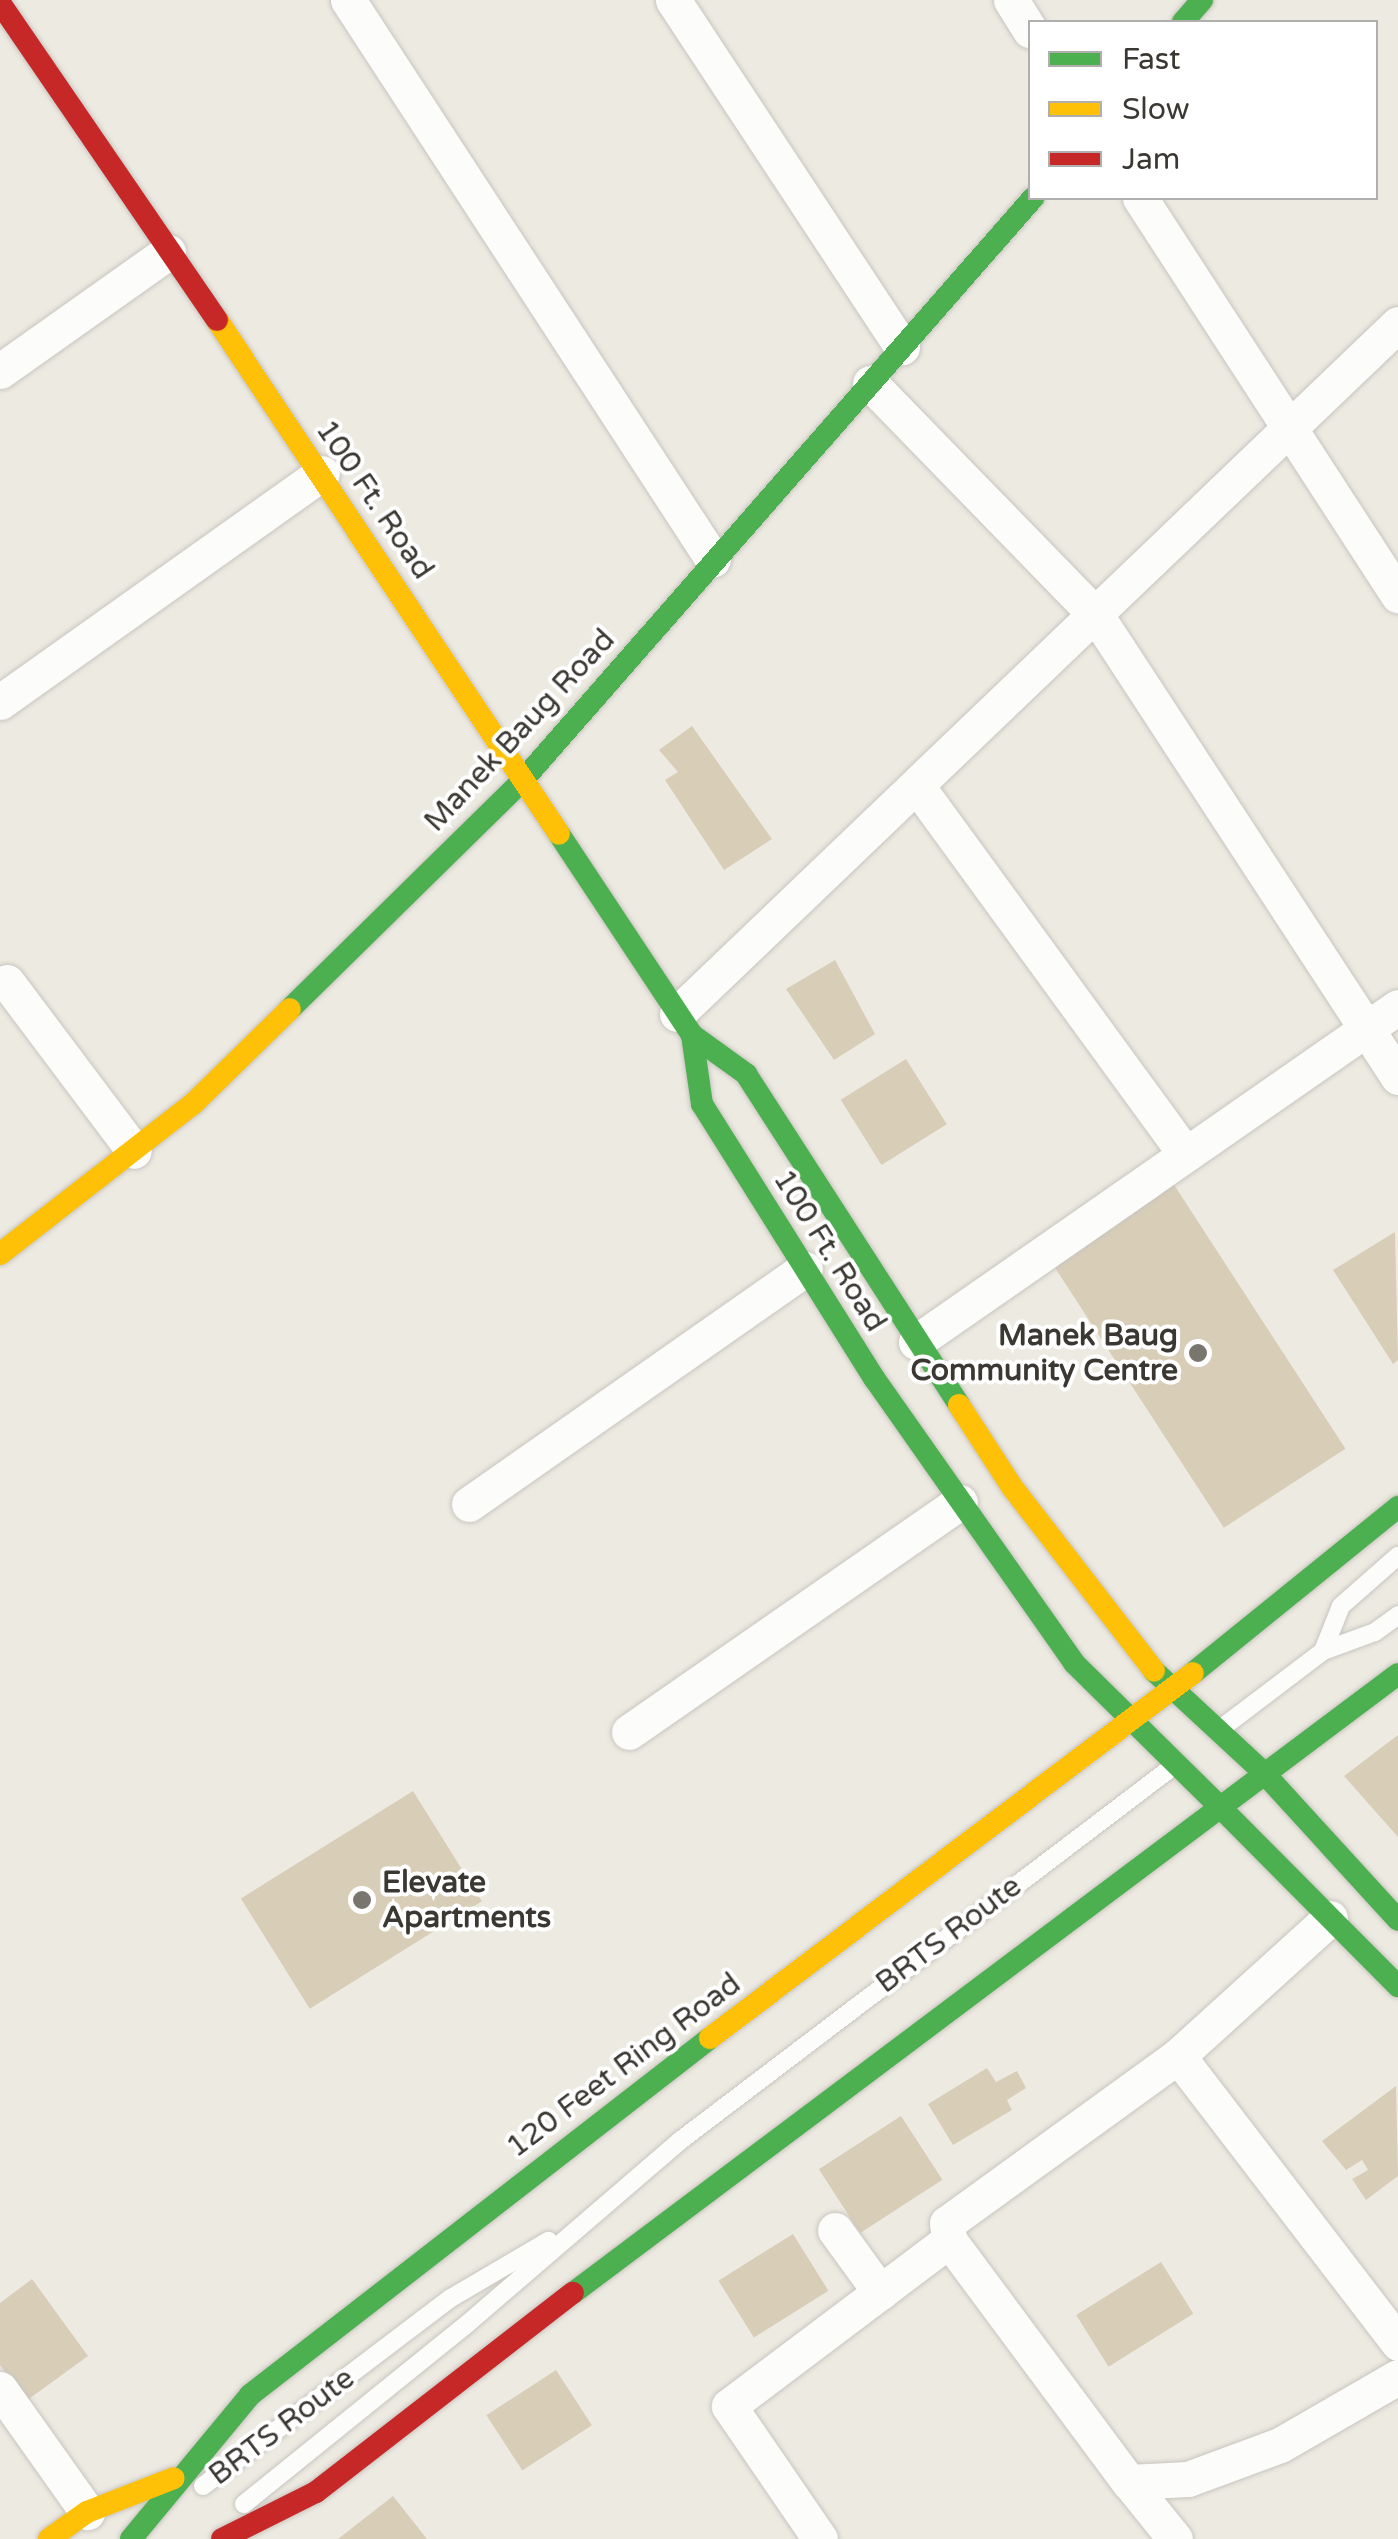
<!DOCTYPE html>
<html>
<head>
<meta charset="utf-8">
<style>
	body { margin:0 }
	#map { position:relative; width:1398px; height:2539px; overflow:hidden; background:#edeae2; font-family:"Varela Round",sans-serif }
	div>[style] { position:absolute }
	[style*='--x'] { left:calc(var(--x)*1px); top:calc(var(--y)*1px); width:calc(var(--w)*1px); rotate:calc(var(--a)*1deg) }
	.building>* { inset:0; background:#d8ceb8; transform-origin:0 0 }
	.roads { filter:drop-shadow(0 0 2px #c8c5bf) drop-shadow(0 0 2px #c8c5bf) }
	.lane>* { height:18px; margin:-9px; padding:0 9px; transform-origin:9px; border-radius:9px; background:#fcfcfb }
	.street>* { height:35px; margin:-17.5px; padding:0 17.5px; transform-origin:17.5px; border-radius:17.5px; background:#fcfcfb }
	.fast>* { height:22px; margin:-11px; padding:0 11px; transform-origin:11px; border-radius:11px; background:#4caf50 }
	.slow>* { height:22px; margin:-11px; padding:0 11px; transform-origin:11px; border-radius:11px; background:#ffc107 }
	.jam>* { height:22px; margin:-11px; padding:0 11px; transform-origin:11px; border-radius:11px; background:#c62828 }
	.dots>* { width:28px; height:28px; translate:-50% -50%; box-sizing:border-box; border:5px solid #fff; border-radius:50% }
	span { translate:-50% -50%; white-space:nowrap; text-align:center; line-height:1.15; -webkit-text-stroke:8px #fff; paint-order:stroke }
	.street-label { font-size:30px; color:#3b3833 }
	.poi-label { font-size:30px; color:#3b3833; font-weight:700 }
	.right { translate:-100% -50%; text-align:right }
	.left { translate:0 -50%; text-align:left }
	.legend { position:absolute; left:1028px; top:20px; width:350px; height:180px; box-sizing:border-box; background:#fff; border:2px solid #b1afad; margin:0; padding:12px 18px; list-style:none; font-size:30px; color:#3b3833 }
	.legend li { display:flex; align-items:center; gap:20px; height:50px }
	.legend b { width:50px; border:2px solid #b1afad }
</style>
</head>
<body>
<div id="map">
	<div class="building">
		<i style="clip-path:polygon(692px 726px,772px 839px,724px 870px,665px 780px,678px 772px,659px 750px)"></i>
		<i style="clip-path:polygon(835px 960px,875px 1034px,834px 1060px,786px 989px)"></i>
		<i style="left:906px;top:1059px;width:77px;height:77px;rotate:58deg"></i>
		<i style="left:1169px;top:1177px;width:324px;height:145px;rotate:57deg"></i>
		<i style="clip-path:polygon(1395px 1232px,1398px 1360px,1393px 1364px,1333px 1270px)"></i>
		<i style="clip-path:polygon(1398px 1735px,1398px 1837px,1344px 1776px)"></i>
		<i style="left:413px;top:1791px;width:130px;height:203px;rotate:58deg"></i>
		<i style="clip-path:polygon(987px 2068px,996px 2082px,1017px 2071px,1026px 2088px,1007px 2100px,1012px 2110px,953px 2145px,928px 2104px)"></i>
		<i style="clip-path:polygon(1396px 2086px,1398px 2176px,1366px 2200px,1352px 2179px,1368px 2170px,1362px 2160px,1346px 2170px,1322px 2141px)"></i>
		<i style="left:901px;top:2116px;width:76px;height:98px;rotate:57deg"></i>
		<i style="left:793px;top:2234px;width:67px;height:88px;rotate:58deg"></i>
		<i style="left:1161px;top:2262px;width:61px;height:100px;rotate:58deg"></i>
		<i style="clip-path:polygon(32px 2279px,88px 2356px,26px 2401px,0 2365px,0 2303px)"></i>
		<i style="left:556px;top:2370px;width:66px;height:83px;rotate:57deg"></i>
		<i style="clip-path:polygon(393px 2496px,427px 2539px,338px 2539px)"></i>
	</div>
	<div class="roads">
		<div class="lane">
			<i style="--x:1323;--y:1651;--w:48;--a:-68.2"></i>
			<i style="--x:1341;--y:1606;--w:76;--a:-41.3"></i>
			<i style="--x:1223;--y:1727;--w:126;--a:-37.2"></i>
			<i style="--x:1323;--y:1651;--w:55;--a:-20.1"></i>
			<i style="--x:1375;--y:1632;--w:29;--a:-36"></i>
			<i style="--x:203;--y:2486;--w:311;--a:-37.2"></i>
			<i style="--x:451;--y:2298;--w:113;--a:-30.4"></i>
			<i style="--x:244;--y:2504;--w:287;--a:-38.9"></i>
			<i style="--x:467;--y:2324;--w:282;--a:-40.7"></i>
			<i style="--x:681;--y:2140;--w:615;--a:-37.21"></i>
		</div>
		<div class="street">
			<i style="--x:348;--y:0;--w:668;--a:56.9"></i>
			<i style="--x:673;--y:0;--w:416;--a:56.6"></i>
			<i style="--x:1011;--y:0;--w:36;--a:58"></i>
			<i style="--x:1140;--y:198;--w:474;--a:57"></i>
			<i style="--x:0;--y:371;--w:206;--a:-35.3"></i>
			<i style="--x:870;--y:383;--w:324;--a:45.8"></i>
			<i style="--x:1096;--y:615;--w:552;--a:56.83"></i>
			<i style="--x:0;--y:702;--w:395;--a:-35.4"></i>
			<i style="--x:917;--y:786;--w:455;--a:53.9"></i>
			<i style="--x:7;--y:982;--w:211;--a:53.1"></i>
			<i style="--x:677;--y:1014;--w:998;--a:-43.74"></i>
			<i style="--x:916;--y:1342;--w:587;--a:-34.8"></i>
			<i style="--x:469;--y:1504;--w:410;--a:-35"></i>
			<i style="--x:629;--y:1732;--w:403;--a:-34.8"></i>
			<i style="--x:1330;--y:1918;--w:205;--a:137.8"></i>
			<i style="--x:1178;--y:2056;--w:285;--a:144.1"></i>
			<i style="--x:947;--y:2223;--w:17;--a:83"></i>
			<i style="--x:949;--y:2240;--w:302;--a:53.4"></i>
			<i style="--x:1129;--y:2482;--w:59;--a:-2.9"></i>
			<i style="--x:1188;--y:2479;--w:98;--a:-20.3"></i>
			<i style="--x:1280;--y:2445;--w:136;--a:-30"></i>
			<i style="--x:1178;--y:2056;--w:362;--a:52.5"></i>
			<i style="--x:835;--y:2230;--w:77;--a:54"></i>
			<i style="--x:0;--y:2389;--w:151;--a:54.7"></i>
			<i style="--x:1129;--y:2482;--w:73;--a:51.1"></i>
			<i style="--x:820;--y:2539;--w:161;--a:-124.4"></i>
			<i style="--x:729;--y:2406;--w:276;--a:-37"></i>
		</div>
		<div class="fast">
			<i style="--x:1183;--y:22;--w:29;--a:-49"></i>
			<i style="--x:559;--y:834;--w:241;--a:56.5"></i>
			<i style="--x:692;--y:1035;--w:67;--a:35.8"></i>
			<i style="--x:746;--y:1074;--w:394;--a:57.2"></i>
			<i style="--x:290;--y:1009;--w:327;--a:-44.5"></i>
			<i style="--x:523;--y:780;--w:774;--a:-48.77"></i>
			<i style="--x:692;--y:1035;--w:70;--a:81.8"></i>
			<i style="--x:702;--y:1104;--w:324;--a:57.9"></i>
			<i style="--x:874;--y:1378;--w:348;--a:54.9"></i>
			<i style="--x:1074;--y:1663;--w:201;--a:44.6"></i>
			<i style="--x:1154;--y:1671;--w:149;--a:42.8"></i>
			<i style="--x:1193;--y:1673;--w:264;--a:-39"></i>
			<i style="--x:1263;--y:1772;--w:200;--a:47.6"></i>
			<i style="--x:1217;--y:1804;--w:257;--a:45.2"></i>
			<i style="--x:573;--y:2293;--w:1031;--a:-36.88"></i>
			<i style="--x:131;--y:2539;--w:187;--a:-50.4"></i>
			<i style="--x:250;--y:2395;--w:582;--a:-37.81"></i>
		</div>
		<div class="slow">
			<i style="--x:217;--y:320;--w:617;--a:56.36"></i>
			<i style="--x:0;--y:1254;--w:246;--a:-37.9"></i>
			<i style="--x:194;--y:1103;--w:134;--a:-44.4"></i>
			<i style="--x:959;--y:1405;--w:98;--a:57.1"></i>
			<i style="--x:1012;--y:1487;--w:232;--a:52.3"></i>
			<i style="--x:710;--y:2038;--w:605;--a:-37.08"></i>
			<i style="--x:49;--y:2539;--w:47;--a:-35.4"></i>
			<i style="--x:87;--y:2512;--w:93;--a:-21.3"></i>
		</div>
		<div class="jam">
			<i style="--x:0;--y:3;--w:384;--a:55.6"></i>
			<i style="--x:222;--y:2539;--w:105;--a:-26.6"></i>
			<i style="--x:316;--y:2492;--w:325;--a:-37.8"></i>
		</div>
	</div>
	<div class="dots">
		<i style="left:1198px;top:1353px;background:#797670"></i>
		<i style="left:362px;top:1900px;background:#797670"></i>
	</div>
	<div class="street-label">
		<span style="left:374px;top:500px;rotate:56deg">100 Ft. Road</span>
		<span style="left:520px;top:731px;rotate:-47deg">Manek Baug Road</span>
		<span style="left:829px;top:1251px;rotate:58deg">100 Ft. Road</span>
		<span style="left:949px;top:1935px;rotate:-37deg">BRTS Route</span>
		<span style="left:624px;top:2066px;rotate:-37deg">120 Feet Ring Road</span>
		<span style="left:282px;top:2427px;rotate:-37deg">BRTS Route</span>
	</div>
	<div class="poi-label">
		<span class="right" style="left:1178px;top:1353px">Manek Baug<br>Community Centre</span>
		<span class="left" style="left:382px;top:1900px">Elevate<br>Apartments</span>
	</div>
	<ul class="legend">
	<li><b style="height:12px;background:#4caf50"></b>Fast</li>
	<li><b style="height:12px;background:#ffc107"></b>Slow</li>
	<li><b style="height:12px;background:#c62828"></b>Jam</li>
	</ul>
</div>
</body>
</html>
